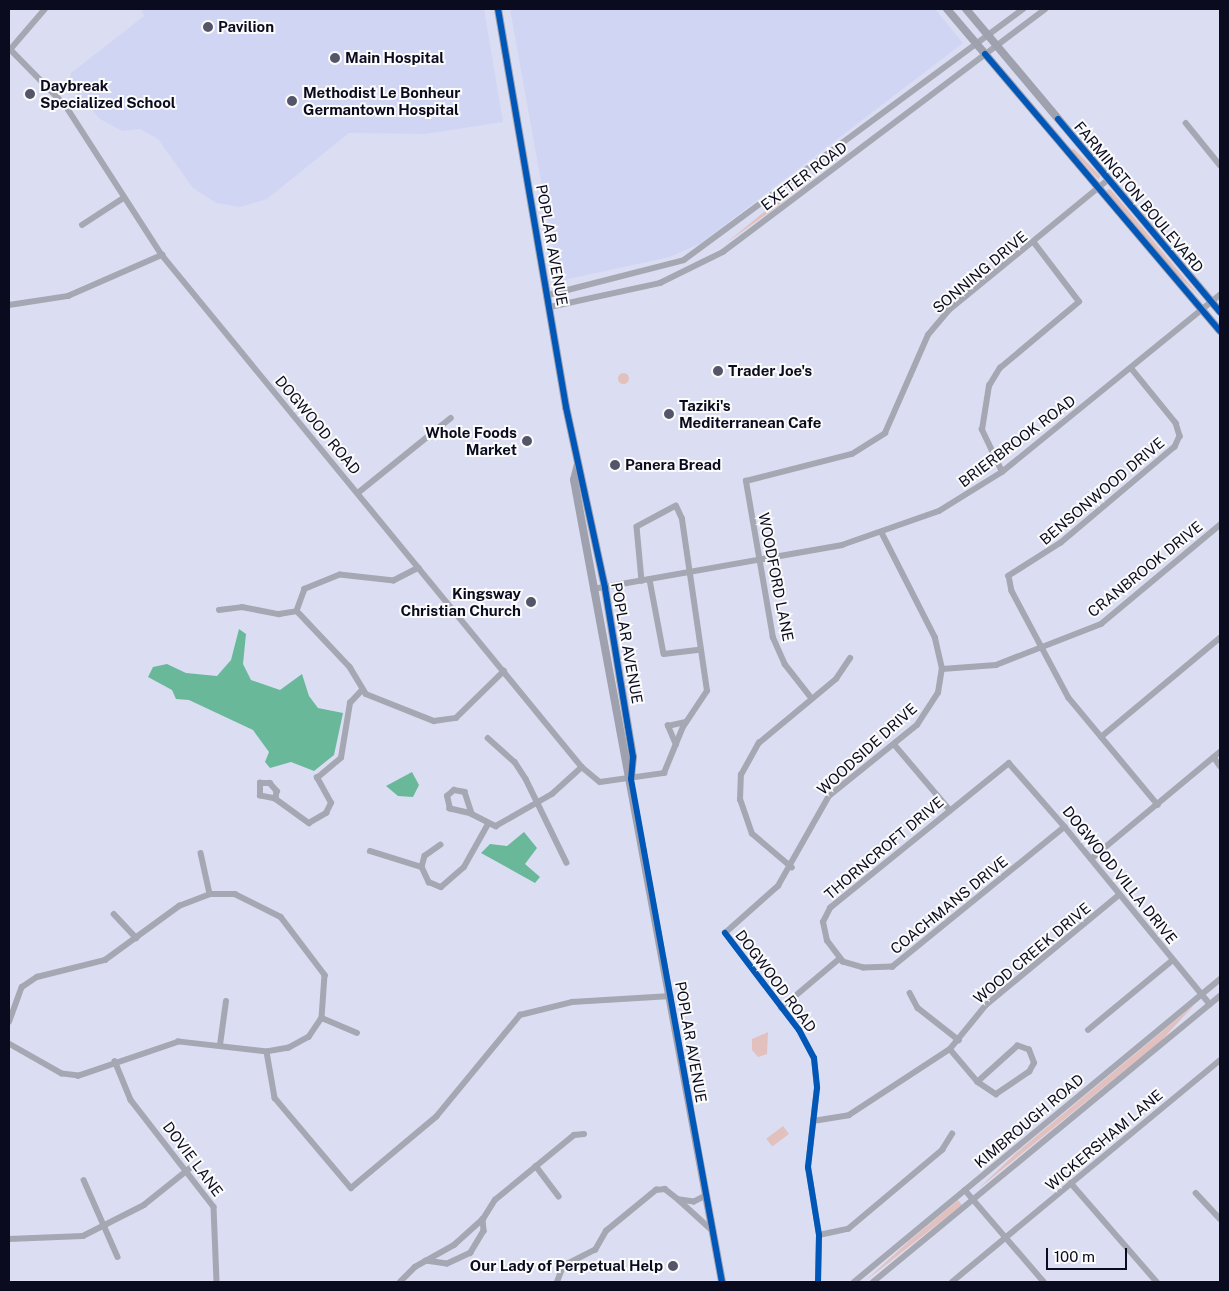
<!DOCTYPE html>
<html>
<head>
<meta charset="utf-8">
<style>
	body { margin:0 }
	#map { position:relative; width:1229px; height:1291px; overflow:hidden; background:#dbdef2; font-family:"Public Sans",sans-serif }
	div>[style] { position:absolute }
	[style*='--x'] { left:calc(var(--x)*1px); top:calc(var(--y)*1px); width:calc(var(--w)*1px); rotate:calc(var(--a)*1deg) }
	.built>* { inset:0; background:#d1d5f4 }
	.green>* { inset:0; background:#e2c0be; transform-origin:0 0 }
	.round { border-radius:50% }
	.water>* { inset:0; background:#69b89a }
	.minor>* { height:5.5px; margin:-2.75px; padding:0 2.75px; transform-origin:2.75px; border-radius:2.75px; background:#a5a7b3 }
	.major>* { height:8px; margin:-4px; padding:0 4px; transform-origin:4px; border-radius:4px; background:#9fa1af }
	.cycleway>* { height:6px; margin:-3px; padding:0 3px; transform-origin:3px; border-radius:3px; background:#0057b8 }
	.dots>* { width:14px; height:14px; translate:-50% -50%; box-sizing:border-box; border:2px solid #fbfbfb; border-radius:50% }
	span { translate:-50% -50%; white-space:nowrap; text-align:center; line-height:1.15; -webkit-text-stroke:4px #fbfbfb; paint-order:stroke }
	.poi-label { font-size:15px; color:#0b0b1f; font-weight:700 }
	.left { translate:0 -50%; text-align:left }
	.right { translate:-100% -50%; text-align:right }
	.street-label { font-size:15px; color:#0b0b1f }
	.frame { position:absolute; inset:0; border:10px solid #0b0b1f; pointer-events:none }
	.scale { position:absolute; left:1046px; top:1248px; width:81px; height:22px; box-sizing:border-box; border:2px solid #0b0b1f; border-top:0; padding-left:6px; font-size:15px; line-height:18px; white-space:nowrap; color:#0b0b1f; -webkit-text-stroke:4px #fbfbfb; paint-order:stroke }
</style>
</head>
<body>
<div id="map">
	<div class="built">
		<i style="clip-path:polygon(141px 9px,484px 9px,503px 122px,425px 134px,349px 133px,267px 199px,240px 207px,216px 203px,193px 188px,158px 139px,140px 129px,122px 131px,100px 119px,69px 84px,71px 73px,144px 16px)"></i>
		<i style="clip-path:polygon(510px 9px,935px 9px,963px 43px,701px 243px,670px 257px,559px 281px)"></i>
	</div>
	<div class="green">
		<i style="clip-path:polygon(1074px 149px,1100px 176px,1099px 180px,1071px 150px)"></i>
		<i style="clip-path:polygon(807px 177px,810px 179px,778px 206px,726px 243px)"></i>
		<i style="clip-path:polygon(1108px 189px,1111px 190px,1200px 297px,1165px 263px,1106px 192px)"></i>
		<i class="round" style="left:617.5px;top:372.5px;width:11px;height:11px"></i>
		<i style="clip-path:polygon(1195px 1004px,1161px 1041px,978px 1189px,1016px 1153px)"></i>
		<i style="clip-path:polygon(768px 1032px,767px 1054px,758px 1057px,752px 1050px,752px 1039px)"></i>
		<i style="left:783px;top:1126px;width:10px;height:21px;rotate:53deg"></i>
		<i style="clip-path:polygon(958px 1200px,962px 1205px,864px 1282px,909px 1241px)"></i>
	</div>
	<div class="water">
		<i style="clip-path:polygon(239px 629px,246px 634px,243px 664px,251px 680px,280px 690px,302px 674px,309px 696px,318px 708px,343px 713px,334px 755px,314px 771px,291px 762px,270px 768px,265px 762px,269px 752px,253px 730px,189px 700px,176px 699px,172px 690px,148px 677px,153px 667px,167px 664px,186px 673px,217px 676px,231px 660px)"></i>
		<i style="clip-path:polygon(412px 772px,419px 785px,413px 797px,398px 796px,386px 786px)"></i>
		<i style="clip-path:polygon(524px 832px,537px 848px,525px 864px,540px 877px,535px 883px,481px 853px,490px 844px,507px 846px)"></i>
	</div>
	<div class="minor">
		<i style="--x:11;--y:50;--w:78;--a:45.5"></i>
		<i style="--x:66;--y:106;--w:177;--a:57.2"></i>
		<i style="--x:162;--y:255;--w:662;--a:50.64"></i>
		<i style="--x:582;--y:767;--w:23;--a:40"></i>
		<i style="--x:600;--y:782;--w:65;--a:-8"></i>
		<i style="--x:664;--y:773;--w:50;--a:-67.6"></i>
		<i style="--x:683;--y:727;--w:43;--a:-56.3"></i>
		<i style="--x:707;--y:691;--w:174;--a:-98.3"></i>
		<i style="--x:682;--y:519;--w:14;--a:-115"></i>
		<i style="--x:676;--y:506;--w:44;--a:151.7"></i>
		<i style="--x:637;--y:527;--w:54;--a:84.7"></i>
		<i style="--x:9;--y:51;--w:55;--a:-49.4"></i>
		<i style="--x:1186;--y:123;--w:54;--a:51"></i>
		<i style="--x:82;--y:225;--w:48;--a:-33"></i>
		<i style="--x:548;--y:295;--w:140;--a:-14.4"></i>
		<i style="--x:684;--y:260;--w:422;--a:-36.5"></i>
		<i style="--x:9;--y:305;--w:60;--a:-8.7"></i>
		<i style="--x:68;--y:296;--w:103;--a:-23.6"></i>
		<i style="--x:550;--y:307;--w:113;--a:-12.3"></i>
		<i style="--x:660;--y:283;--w:70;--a:-26.2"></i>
		<i style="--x:723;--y:252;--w:403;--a:-37"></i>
		<i style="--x:1132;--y:369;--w:70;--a:50.8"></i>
		<i style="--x:1176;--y:423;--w:14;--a:73"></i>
		<i style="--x:1180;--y:436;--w:12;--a:114"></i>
		<i style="--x:1175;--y:447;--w:149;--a:139.9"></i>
		<i style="--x:1061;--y:543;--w:62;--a:147.6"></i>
		<i style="--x:1009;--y:576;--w:15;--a:79"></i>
		<i style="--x:1012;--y:591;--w:121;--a:62"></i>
		<i style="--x:1069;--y:698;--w:139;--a:50.2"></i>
		<i style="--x:1002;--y:472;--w:47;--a:-115.5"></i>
		<i style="--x:982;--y:430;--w:45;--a:-81"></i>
		<i style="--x:989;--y:386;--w:21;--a:-59"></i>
		<i style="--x:1000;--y:368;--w:103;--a:-39.9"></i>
		<i style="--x:1079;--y:302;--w:74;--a:-127.3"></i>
		<i style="--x:358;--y:493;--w:119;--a:-38.9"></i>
		<i style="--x:419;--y:568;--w:28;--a:153"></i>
		<i style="--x:394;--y:581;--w:54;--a:-173.7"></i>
		<i style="--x:340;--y:575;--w:38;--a:158"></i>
		<i style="--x:305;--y:589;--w:23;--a:110"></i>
		<i style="--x:297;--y:611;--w:77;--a:46.6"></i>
		<i style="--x:350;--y:667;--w:31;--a:59"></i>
		<i style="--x:366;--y:694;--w:73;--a:21.7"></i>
		<i style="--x:434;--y:721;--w:22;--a:-8"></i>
		<i style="--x:456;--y:718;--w:67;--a:-44.4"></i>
		<i style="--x:650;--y:580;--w:75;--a:79.3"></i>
		<i style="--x:664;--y:654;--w:35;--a:-7"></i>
		<i style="--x:593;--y:589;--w:253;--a:-10"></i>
		<i style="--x:842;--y:545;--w:103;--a:-19.3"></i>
		<i style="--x:939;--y:511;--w:74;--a:-31.8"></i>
		<i style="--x:1002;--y:472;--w:281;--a:-39.1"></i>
		<i style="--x:219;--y:610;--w:23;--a:-7"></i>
		<i style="--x:242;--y:607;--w:38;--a:11"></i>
		<i style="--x:279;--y:614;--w:18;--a:-9"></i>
		<i style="--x:942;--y:669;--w:54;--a:-4.2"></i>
		<i style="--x:996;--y:665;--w:113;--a:-21.3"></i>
		<i style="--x:1101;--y:624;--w:155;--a:-39.8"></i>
		<i style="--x:811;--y:698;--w:42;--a:-128.2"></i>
		<i style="--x:785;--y:665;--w:30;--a:-114"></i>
		<i style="--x:773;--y:638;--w:159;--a:-99.8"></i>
		<i style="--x:746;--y:481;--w:109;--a:-14.3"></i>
		<i style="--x:852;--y:454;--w:39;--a:-32"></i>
		<i style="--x:885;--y:433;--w:107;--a:-66.3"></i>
		<i style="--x:928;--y:335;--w:33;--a:-50"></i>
		<i style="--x:949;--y:310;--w:205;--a:-39.3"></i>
		<i style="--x:1101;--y:737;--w:155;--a:-39.8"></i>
		<i style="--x:488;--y:738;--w:36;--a:42"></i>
		<i style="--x:515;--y:762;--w:20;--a:57"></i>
		<i style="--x:526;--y:779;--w:93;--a:64"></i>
		<i style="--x:894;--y:744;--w:87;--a:49.7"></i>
		<i style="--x:676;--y:745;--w:21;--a:-113"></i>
		<i style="--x:668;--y:726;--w:18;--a:-13"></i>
		<i style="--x:1214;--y:757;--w:11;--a:56"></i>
		<i style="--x:276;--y:799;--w:16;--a:-169"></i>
		<i style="--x:260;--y:796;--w:13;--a:-90"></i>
		<i style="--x:260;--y:783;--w:10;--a:0"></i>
		<i style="--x:270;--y:783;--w:11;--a:49"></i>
		<i style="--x:277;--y:791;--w:8;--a:97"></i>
		<i style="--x:276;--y:799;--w:41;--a:36"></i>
		<i style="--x:309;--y:823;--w:20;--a:-30"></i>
		<i style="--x:326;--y:813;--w:11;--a:-63"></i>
		<i style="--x:331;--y:803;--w:29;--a:-119"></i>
		<i style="--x:317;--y:778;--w:31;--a:-40"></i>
		<i style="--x:341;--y:758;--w:56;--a:-80.7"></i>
		<i style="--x:350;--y:703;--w:18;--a:-47"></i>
		<i style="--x:472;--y:814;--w:23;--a:-167"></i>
		<i style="--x:450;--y:809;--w:13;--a:-103"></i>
		<i style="--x:447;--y:796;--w:9;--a:-41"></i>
		<i style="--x:454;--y:790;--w:11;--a:10"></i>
		<i style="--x:465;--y:792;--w:23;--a:72"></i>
		<i style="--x:472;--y:814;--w:27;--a:27"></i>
		<i style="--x:496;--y:826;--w:64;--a:-29.7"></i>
		<i style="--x:552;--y:794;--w:40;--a:-42"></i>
		<i style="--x:1065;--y:827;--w:222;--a:140.9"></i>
		<i style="--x:893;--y:967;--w:29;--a:178"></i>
		<i style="--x:864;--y:968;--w:22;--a:-164"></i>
		<i style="--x:843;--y:962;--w:26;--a:-127"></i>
		<i style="--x:827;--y:941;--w:19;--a:-102"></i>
		<i style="--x:823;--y:922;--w:16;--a:-63"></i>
		<i style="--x:830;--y:908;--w:230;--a:-39"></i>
		<i style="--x:1009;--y:763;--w:85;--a:48.8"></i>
		<i style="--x:1065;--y:827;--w:229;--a:50.7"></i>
		<i style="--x:441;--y:845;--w:19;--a:145"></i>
		<i style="--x:425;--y:856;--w:11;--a:105"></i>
		<i style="--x:422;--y:867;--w:17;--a:65"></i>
		<i style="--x:429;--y:882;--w:13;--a:23"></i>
		<i style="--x:441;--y:887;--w:30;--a:-41"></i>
		<i style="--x:464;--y:867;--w:49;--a:-60.8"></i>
		<i style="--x:370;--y:851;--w:54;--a:17.1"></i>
		<i style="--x:201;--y:853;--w:42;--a:77.6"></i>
		<i style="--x:1091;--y:859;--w:168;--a:-39.7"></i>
		<i style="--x:792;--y:868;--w:52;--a:-139.6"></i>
		<i style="--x:752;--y:834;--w:36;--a:-109"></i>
		<i style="--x:740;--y:800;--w:25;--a:-88"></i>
		<i style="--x:741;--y:775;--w:37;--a:-61"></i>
		<i style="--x:759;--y:743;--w:100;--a:-39.7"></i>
		<i style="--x:836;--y:679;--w:25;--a:-56"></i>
		<i style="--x:114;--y:914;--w:33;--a:47"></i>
		<i style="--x:910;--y:993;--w:17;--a:62"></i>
		<i style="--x:918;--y:1008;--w:52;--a:38"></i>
		<i style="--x:781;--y:1008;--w:75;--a:-40.1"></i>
		<i style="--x:322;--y:1018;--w:38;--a:23"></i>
		<i style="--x:9;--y:1022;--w:37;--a:-70"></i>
		<i style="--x:22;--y:987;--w:18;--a:-34"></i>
		<i style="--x:37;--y:977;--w:70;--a:-14"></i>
		<i style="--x:105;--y:960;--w:92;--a:-36.1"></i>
		<i style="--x:179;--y:906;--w:33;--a:-21"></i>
		<i style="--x:210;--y:894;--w:25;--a:0"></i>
		<i style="--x:235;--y:894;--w:51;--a:26.6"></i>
		<i style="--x:281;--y:917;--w:73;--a:52.8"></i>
		<i style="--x:325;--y:975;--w:43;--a:94"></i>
		<i style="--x:322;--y:1018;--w:23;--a:124"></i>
		<i style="--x:309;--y:1037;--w:23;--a:151"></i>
		<i style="--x:289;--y:1048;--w:22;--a:170"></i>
		<i style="--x:267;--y:1052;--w:89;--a:-173.5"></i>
		<i style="--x:179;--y:1042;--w:106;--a:161.2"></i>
		<i style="--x:79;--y:1076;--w:17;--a:-173"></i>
		<i style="--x:62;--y:1074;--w:61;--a:-150.5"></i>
		<i style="--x:1088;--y:1030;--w:110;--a:-39.5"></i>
		<i style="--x:220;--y:1045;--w:44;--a:-82.2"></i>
		<i style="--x:950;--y:1049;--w:43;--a:49.7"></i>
		<i style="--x:978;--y:1082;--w:22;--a:34"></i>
		<i style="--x:996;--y:1094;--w:40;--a:-34"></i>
		<i style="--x:1029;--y:1072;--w:10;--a:-61"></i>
		<i style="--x:1034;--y:1063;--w:14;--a:-111"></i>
		<i style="--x:1029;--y:1050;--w:12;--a:-160"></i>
		<i style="--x:1018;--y:1046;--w:54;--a:138"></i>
		<i style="--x:267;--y:1052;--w:47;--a:80.1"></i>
		<i style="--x:275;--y:1098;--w:118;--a:49.8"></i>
		<i style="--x:351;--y:1188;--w:111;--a:-39.9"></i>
		<i style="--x:436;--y:1117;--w:132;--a:-50.5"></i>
		<i style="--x:520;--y:1015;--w:54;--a:-14"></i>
		<i style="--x:572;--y:1002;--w:99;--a:-3.5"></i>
		<i style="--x:115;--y:1061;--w:42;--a:67.7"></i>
		<i style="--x:131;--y:1100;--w:135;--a:52.2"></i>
		<i style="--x:214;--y:1207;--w:75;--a:87.7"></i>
		<i style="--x:813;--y:1121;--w:36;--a:-9"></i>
		<i style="--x:849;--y:1115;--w:121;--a:-33.2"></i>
		<i style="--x:950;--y:1049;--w:57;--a:-50.7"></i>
		<i style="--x:986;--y:1005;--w:173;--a:-39.6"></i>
		<i style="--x:536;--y:1166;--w:38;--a:53"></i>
		<i style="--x:84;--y:1180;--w:84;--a:66.2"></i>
		<i style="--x:1071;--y:1183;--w:131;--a:49"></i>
		<i style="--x:965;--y:1190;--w:121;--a:49.3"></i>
		<i style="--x:1196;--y:1193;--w:35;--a:47"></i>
		<i style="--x:706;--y:1196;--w:13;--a:153"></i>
		<i style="--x:694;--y:1202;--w:15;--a:-172"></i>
		<i style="--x:679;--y:1200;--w:46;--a:42.4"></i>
		<i style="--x:483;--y:1219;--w:22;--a:-58"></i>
		<i style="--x:495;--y:1200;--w:102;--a:-39.4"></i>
		<i style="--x:574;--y:1135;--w:10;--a:-6"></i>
		<i style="--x:819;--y:1235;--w:30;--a:-12"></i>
		<i style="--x:848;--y:1229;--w:123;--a:-40"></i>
		<i style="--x:942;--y:1150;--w:19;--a:-58"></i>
		<i style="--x:9;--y:1239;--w:74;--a:-2.3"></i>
		<i style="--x:83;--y:1236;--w:68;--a:-26.9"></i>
		<i style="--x:144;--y:1205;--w:58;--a:-38.7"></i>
		<i style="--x:400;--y:1282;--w:21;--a:-45"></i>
		<i style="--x:415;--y:1267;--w:45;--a:-29.4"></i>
		<i style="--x:454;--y:1245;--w:39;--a:-42"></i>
		<i style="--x:483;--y:1219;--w:12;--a:85"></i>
		<i style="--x:484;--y:1231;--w:26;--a:121"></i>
		<i style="--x:471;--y:1253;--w:26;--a:155"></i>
		<i style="--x:447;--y:1264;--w:21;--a:-172"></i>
		<i style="--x:557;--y:1282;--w:17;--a:-69"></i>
		<i style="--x:563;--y:1266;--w:36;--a:-27"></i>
		<i style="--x:595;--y:1250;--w:22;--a:-60"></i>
		<i style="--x:606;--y:1231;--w:65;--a:-39.4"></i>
		<i style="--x:656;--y:1190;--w:9;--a:-6"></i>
		<i style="--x:665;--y:1189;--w:18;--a:38"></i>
		<i style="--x:818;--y:1282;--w:47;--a:-88.8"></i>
		<i style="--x:819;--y:1235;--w:69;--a:-99.2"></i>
		<i style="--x:808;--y:1167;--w:80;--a:-83.5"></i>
		<i style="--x:817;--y:1088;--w:30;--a:-96"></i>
		<i style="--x:814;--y:1058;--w:32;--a:-118"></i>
		<i style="--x:799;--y:1030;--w:122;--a:-127.3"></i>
		<i style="--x:725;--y:933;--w:71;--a:-41.6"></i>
		<i style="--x:778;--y:886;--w:103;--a:-60.5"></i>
		<i style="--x:829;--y:796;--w:113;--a:-38.9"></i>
		<i style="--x:917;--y:725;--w:38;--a:-57"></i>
		<i style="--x:938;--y:693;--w:24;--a:-81"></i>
		<i style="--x:942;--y:669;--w:32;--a:-103"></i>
		<i style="--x:935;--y:638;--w:117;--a:-117"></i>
		<i style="--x:854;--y:1282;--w:475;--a:-39.6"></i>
		<i style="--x:873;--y:1282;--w:450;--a:-39.5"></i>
		<i style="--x:952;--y:1282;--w:348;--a:-39.6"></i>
	</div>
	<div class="major">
		<i style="--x:498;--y:9;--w:404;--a:80.3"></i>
		<i style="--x:566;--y:407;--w:185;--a:77.8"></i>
		<i style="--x:605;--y:588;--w:171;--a:80.6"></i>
		<i style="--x:633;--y:757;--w:20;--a:96"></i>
		<i style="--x:947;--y:9;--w:422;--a:49.7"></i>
		<i style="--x:966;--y:9;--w:395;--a:50"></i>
		<i style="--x:578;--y:464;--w:16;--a:104"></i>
		<i style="--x:574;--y:480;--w:816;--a:79.54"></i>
	</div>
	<div class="cycleway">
		<i style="--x:498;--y:9;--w:404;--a:80.3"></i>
		<i style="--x:566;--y:407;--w:185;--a:77.8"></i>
		<i style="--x:605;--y:588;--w:171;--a:80.6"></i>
		<i style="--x:633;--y:757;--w:22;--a:95"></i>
		<i style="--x:631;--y:779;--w:511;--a:79.75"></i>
		<i style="--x:985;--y:54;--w:363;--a:49.7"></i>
		<i style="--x:1058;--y:119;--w:252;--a:50"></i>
		<i style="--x:725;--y:933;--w:122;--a:52.7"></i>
		<i style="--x:799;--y:1030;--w:32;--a:62"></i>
		<i style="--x:814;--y:1058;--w:30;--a:84"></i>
		<i style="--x:817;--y:1088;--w:80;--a:96.5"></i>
		<i style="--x:808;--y:1167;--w:69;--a:80.8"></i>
		<i style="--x:819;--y:1235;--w:47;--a:91.2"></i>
	</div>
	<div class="dots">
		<i style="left:208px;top:27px;background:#545569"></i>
		<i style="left:335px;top:58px;background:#545569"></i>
		<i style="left:30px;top:94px;background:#545569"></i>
		<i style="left:292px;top:101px;background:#545569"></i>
		<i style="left:718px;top:371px;background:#545569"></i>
		<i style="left:669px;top:414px;background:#545569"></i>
		<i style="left:527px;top:441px;background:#545569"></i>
		<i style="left:615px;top:465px;background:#545569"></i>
		<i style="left:531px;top:602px;background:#545569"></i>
		<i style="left:673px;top:1266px;background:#545569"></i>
	</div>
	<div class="poi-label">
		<span class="left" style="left:218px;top:27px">Pavilion</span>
		<span class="left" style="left:345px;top:58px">Main Hospital</span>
		<span class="left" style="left:40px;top:94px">Daybreak<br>Specialized School</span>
		<span class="left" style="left:303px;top:101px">Methodist Le Bonheur<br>Germantown Hospital</span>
		<span class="left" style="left:728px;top:371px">Trader Joe's</span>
		<span class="left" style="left:679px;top:414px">Taziki's<br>Mediterranean Cafe</span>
		<span class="right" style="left:517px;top:441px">Whole Foods<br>Market</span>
		<span class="left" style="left:625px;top:465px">Panera Bread</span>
		<span class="right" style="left:521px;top:602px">Kingsway<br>Christian Church</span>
		<span class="right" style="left:663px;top:1266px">Our Lady of Perpetual Help</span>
	</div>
	<div class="street-label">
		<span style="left:804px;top:176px;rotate:-37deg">EXETER ROAD</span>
		<span style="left:1139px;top:197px;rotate:50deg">FARMINGTON BOULEVARD</span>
		<span style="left:552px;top:245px;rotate:80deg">POPLAR AVENUE</span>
		<span style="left:980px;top:272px;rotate:-40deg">SONNING DRIVE</span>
		<span style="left:318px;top:425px;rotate:50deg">DOGWOOD ROAD</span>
		<span style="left:1017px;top:441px;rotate:-37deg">BRIERBROOK ROAD</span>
		<span style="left:1102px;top:491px;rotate:-40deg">BENSONWOOD DRIVE</span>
		<span style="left:1145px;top:569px;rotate:-39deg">CRANBROOK DRIVE</span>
		<span style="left:776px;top:577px;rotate:79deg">WOODFORD LANE</span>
		<span style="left:627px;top:643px;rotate:80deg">POPLAR AVENUE</span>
		<span style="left:867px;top:749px;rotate:-42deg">WOODSIDE DRIVE</span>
		<span style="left:884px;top:848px;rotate:-40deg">THORNCROFT DRIVE</span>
		<span style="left:1120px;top:875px;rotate:51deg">DOGWOOD VILLA DRIVE</span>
		<span style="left:949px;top:905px;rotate:-39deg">COACHMANS DRIVE</span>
		<span style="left:1032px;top:953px;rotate:-40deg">WOOD CREEK DRIVE</span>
		<span style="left:776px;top:981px;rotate:53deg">DOGWOOD ROAD</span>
		<span style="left:691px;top:1042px;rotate:80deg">POPLAR AVENUE</span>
		<span style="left:1029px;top:1121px;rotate:-40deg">KIMBROUGH ROAD</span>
		<span style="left:1104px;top:1140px;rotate:-40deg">WICKERSHAM LANE</span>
		<span style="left:193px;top:1159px;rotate:53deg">DOVIE LANE</span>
	</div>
	<div class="frame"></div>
	<div class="scale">100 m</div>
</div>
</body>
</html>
